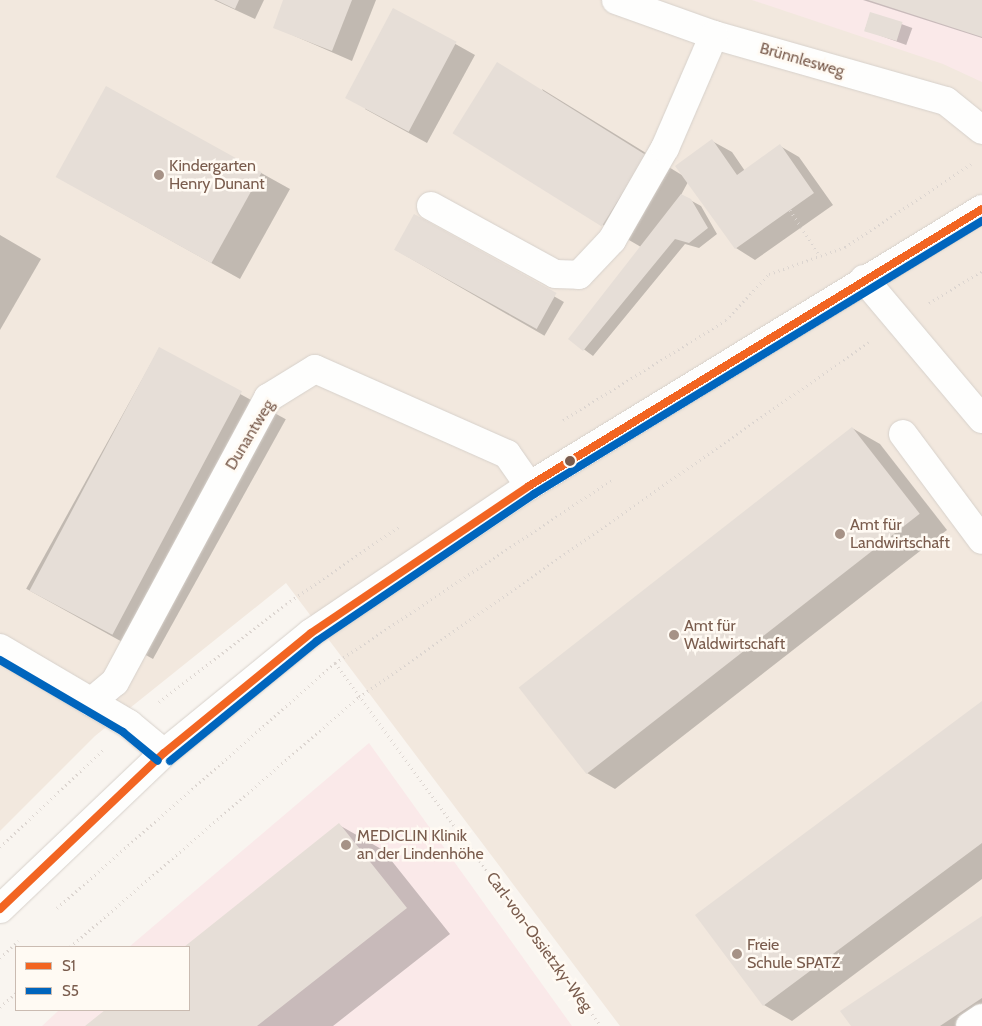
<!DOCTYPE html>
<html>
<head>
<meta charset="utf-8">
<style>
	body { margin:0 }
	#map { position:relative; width:982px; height:1026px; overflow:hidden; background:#f9f5f0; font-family:Cabin,sans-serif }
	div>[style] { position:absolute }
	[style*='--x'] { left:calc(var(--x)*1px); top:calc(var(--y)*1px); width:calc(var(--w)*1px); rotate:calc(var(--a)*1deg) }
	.residential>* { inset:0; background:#f2e8de }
	.medical>* { inset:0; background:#fae9e9 }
	.shadow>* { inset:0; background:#0003; transform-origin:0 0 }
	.building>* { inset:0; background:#e6ded7; transform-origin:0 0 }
	.path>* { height:3px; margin-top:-1.5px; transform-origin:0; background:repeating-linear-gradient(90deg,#dcd5d0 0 1px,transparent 0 5px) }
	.roads { filter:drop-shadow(0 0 1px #d7d1cb) drop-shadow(0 0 1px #d7d1cb) }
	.minor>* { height:28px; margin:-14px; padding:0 14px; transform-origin:14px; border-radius:14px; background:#fefefd }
	.bus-1>* { height:8px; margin:-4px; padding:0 4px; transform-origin:4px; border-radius:4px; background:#f26522 }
	.bus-2>* { height:8px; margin:-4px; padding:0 4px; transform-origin:4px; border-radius:4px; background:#0065bd }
	.dots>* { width:14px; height:14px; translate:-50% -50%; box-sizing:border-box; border:2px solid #fffaf3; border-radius:50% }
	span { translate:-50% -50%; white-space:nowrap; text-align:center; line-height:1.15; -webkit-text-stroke:5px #fffaf3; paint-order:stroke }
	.street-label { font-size:16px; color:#7a5c4d }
	.poi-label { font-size:16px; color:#7a5c4d }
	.left { translate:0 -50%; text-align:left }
	.legend { position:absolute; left:15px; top:946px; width:175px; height:65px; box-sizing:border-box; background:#fffaf3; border:1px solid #cabbb1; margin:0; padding:6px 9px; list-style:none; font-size:15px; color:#7a5c4d }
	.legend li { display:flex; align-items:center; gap:10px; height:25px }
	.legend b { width:25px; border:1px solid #cabbb1 }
</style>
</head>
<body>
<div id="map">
	<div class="residential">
		<i style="clip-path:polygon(0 0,982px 0,982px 1026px,620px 1026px,286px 583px,95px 736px,0 831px)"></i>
	</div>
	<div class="medical">
		<i style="clip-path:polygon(752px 0,982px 0,982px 82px,943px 64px)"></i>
		<i style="clip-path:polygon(369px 743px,572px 1026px,42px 1026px,59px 1010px,189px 1010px,189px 947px,129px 947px)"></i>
	</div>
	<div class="shadow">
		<i style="clip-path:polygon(214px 0,264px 0,255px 19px)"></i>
		<i style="clip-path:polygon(285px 0,376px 0,352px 61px,274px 27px)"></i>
		<i style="clip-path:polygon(863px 0,982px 0,982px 38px)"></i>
		<i style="clip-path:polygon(393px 9px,475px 55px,427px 143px,365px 109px)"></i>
		<i style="left:871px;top:13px;width:44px;height:18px;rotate:20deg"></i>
		<i style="clip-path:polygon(106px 87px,290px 189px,240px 279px,84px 192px)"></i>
		<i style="clip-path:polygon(542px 89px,685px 177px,712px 141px,732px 152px,745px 171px,780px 146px,799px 157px,833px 205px,755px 260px,736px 248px,688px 182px,681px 195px,701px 206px,717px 234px,699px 248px,685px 244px,593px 356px,570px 339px,641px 247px,603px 225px)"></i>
		<i style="left:415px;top:216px;width:172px;height:39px;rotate:30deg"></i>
		<i style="clip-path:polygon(0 235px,41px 259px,0 330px)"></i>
		<i style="left:159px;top:349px;width:145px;height:274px;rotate:29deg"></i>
		<i style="clip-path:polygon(852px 428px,880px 444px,947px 530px,615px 789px,587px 773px)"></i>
		<i style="clip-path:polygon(982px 703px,982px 879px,792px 1021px,764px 1005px)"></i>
		<i style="clip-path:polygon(339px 825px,383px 850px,450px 934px,333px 1026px,87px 1026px,107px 1010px,189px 1010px,186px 947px)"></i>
		<i style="clip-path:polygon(982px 917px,982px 1026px,852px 1026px)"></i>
	</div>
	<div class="building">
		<i style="clip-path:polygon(216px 0,239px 0,235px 9px)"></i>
		<i style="clip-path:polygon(283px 0,352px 0,332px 51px,273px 28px)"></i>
		<i style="clip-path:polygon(868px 0,982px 0,982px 37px)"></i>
		<i style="left:393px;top:8px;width:72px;height:102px;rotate:28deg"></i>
		<i style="left:870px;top:12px;width:34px;height:20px;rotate:17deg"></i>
		<i style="left:497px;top:62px;width:176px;height:84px;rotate:32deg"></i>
		<i style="left:106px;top:86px;width:178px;height:104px;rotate:29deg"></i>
		<i style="clip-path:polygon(712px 139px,737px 175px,780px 144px,814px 193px,735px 249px,675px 166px)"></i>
		<i style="clip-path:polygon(681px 194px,691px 199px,708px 228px,689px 243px,675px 239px,583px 351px,568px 339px)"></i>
		<i style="left:414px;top:214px;width:163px;height:41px;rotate:29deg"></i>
		<i style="left:159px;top:347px;width:94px;height:276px;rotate:28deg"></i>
		<i style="left:852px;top:427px;width:110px;height:423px;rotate:52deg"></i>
		<i style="clip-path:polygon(982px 701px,982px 843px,763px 1006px,695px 915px)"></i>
		<i style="clip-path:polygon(339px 823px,407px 908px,257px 1026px,85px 1026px,105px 1010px,189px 1010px,189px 947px,184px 947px)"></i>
		<i style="clip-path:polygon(982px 916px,982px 998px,940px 1026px,851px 1026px,840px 1011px)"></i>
	</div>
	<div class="path">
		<i style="--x:790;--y:210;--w:51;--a:56.9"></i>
		<i style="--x:929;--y:303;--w:62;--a:-31.1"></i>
		<i style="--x:563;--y:420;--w:191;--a:-31.5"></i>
		<i style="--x:726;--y:320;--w:63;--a:-46.9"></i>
		<i style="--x:769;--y:274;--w:81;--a:-19.6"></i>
		<i style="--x:845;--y:247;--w:151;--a:-33.4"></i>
		<i style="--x:335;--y:663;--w:450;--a:53.8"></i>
		<i style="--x:159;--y:702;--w:160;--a:-37.7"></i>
		<i style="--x:286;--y:604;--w:138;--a:-34.4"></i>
		<i style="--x:0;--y:847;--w:141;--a:-43.3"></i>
		<i style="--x:57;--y:908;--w:371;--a:-41.4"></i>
		<i style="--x:335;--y:663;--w:333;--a:-33.5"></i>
		<i style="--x:70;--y:947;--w:382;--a:-40.9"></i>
		<i style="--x:359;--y:697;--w:621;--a:-34.84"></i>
		<i style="--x:0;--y:958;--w:25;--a:-43"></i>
		<i style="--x:0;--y:1007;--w:21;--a:-41"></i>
	</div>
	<div class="roads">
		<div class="minor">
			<i style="--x:616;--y:0;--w:104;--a:19.7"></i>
			<i style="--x:714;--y:35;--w:241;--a:15.9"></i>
			<i style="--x:946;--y:101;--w:46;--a:38.9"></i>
			<i style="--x:431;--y:206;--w:141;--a:28.7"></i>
			<i style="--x:555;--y:274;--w:24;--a:2"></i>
			<i style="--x:579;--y:275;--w:48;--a:-46.7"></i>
			<i style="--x:612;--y:240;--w:106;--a:-60.1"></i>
			<i style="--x:665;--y:148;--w:123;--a:-66.6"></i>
			<i style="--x:864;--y:279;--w:183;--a:49.9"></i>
			<i style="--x:903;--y:434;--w:132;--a:53.3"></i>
			<i style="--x:0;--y:648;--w:150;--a:30.5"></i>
			<i style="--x:129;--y:724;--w:45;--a:39.6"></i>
			<i style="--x:91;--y:702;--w:31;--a:-40"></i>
			<i style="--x:115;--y:682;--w:323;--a:-61.7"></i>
			<i style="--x:268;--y:398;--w:55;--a:-31.7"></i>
			<i style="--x:315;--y:369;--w:210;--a:23.9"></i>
			<i style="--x:507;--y:454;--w:39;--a:55"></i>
			<i style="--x:0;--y:909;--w:226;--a:-43.6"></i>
			<i style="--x:164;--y:753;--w:190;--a:-39.2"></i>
			<i style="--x:311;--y:633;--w:263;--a:-34"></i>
			<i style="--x:529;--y:486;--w:531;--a:-31.44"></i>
			<i style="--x:970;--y:1026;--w:14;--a:-34"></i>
		</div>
	</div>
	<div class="bus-1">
		<i style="--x:0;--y:909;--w:226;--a:-43.6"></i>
		<i style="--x:164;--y:753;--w:190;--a:-39.2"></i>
		<i style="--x:311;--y:633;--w:263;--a:-34"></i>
		<i style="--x:529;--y:486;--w:531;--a:-31.44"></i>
	</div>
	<div class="bus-2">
		<i style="--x:0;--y:660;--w:143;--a:30.3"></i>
		<i style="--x:123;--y:732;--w:45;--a:39.6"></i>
		<i style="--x:170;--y:761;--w:190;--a:-39.2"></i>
		<i style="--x:317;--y:641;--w:262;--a:-34.1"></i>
		<i style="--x:534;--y:494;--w:525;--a:-31.36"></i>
	</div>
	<div class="dots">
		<i style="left:159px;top:175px;background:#a69286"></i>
		<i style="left:570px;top:461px;background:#7a5c4d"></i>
		<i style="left:840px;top:534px;background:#a69286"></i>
		<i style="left:674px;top:635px;background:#a69286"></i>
		<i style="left:346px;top:845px;background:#a69286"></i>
		<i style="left:737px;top:954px;background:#a69286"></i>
	</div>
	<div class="street-label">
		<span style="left:802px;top:60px;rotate:16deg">Brünnlesweg</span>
		<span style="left:250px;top:435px;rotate:-59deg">Dunantweg</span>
		<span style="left:539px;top:942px;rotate:54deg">Carl-von-Ossietzky-Weg</span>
	</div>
	<div class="poi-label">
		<span class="left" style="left:169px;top:175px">Kindergarten<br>Henry Dunant</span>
		<span class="left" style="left:850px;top:534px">Amt für<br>Landwirtschaft</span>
		<span class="left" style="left:684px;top:635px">Amt für<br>Waldwirtschaft</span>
		<span class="left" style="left:357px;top:845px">MEDICLIN Klinik<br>an der Lindenhöhe</span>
		<span class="left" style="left:747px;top:954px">Freie<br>Schule SPATZ</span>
	</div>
	<ul class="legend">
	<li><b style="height:6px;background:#f26522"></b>S1</li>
	<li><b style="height:6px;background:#0065bd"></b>S5</li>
	</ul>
</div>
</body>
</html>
